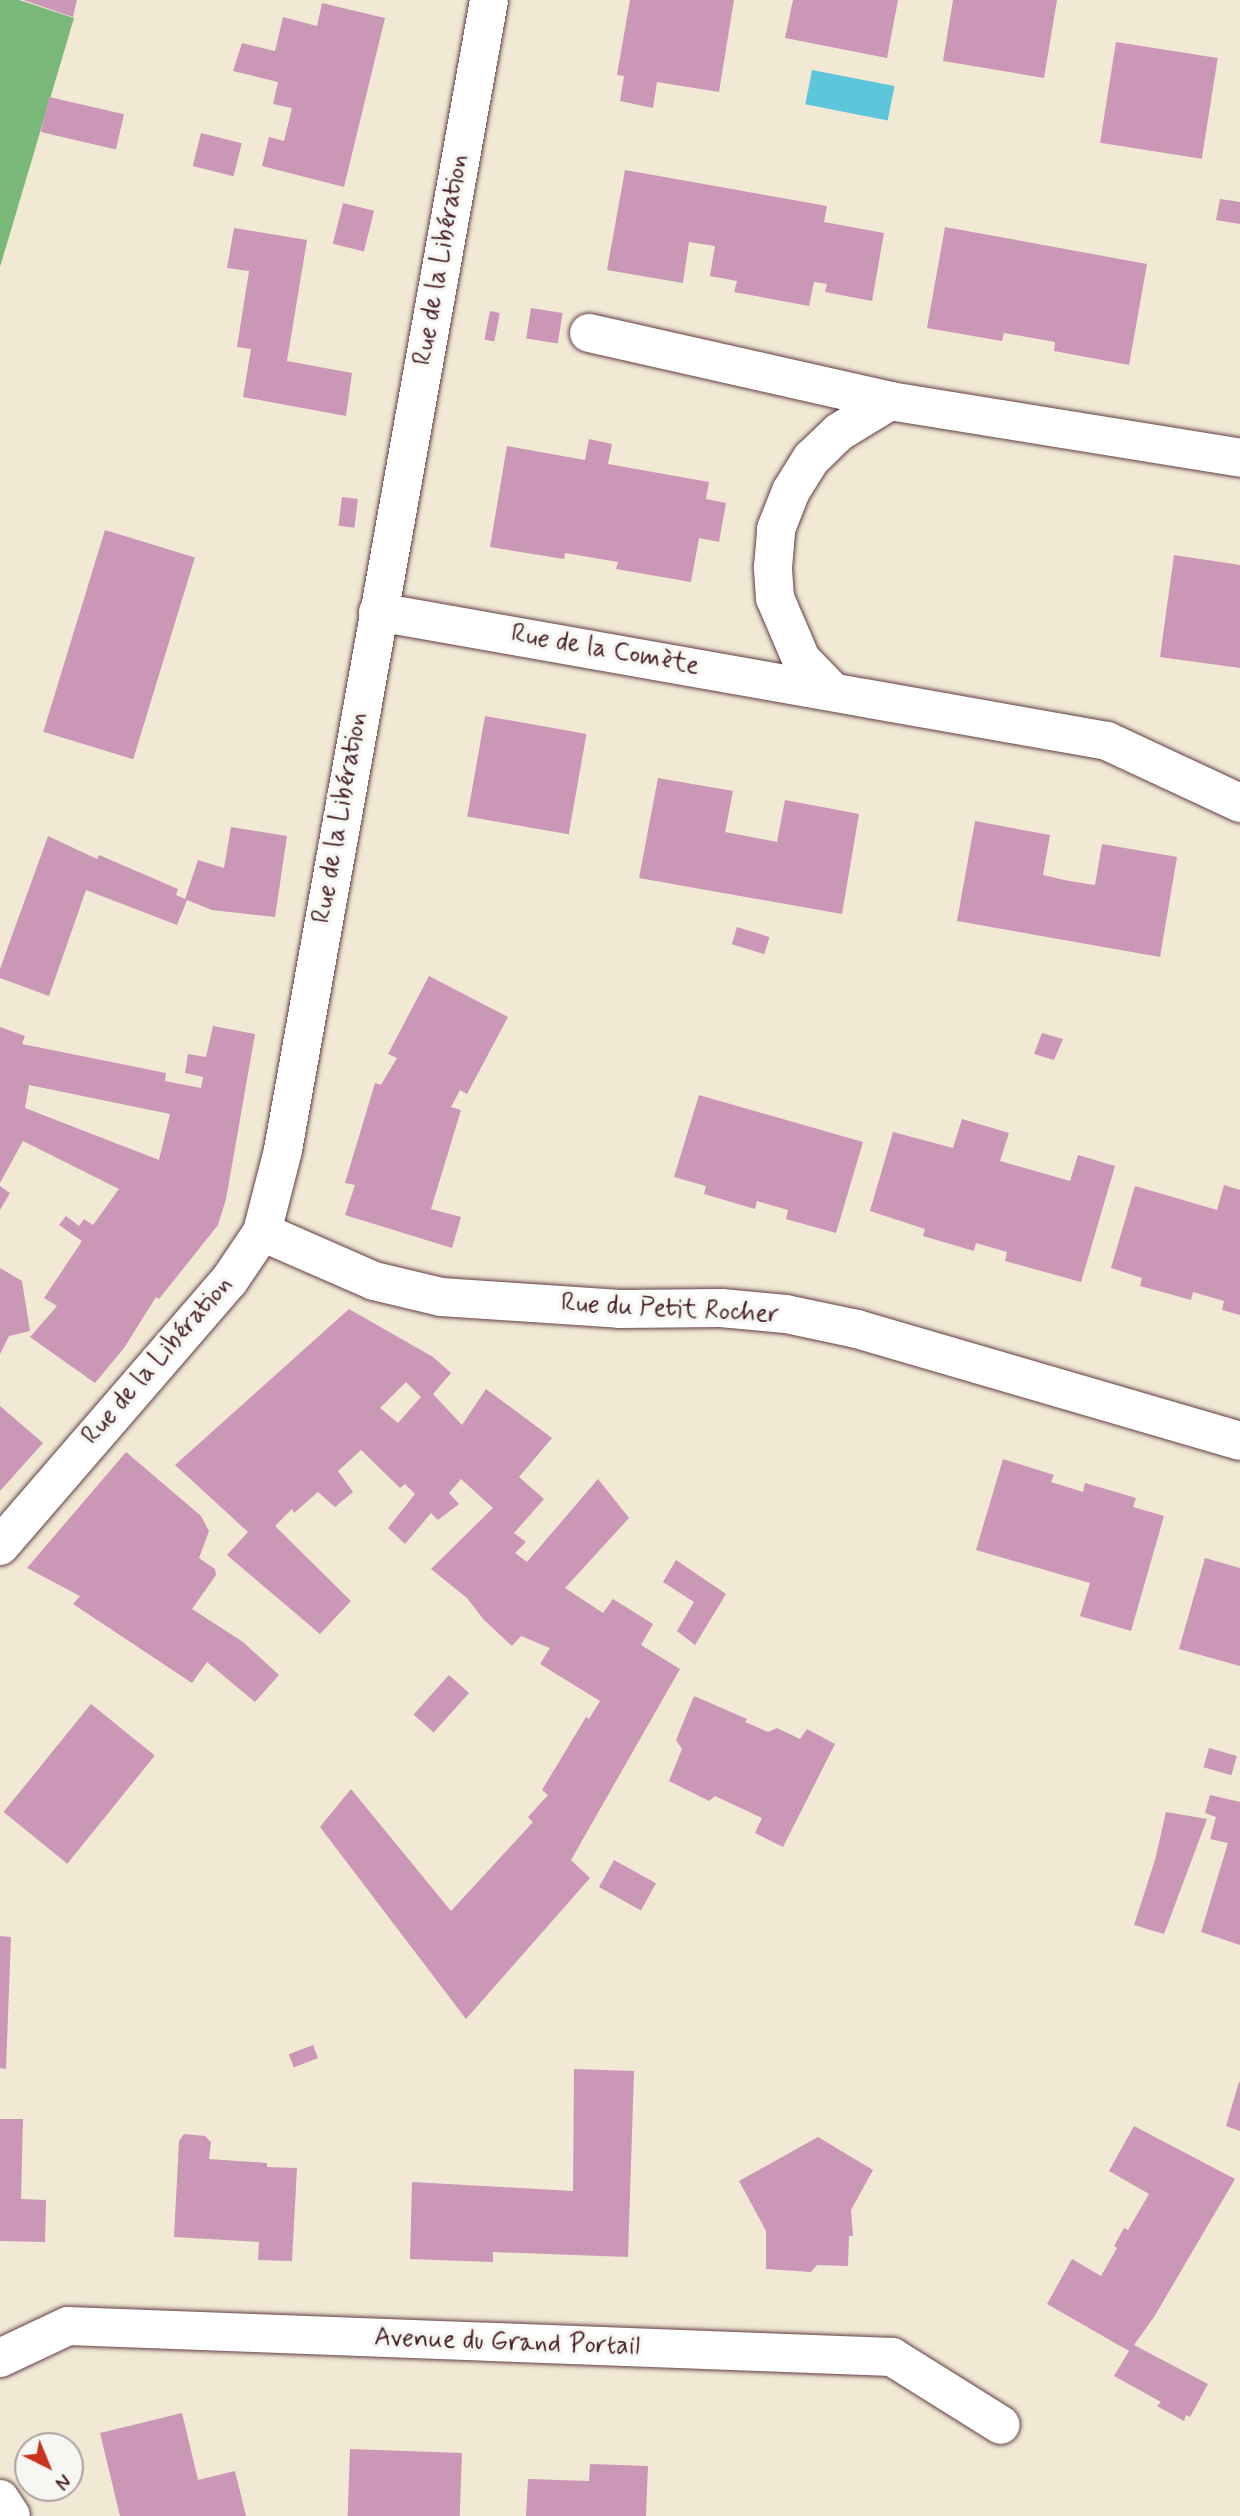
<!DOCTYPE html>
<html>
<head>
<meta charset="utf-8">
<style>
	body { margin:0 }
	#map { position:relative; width:1240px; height:2516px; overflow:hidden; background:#f1e9d4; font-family:Mynerve,sans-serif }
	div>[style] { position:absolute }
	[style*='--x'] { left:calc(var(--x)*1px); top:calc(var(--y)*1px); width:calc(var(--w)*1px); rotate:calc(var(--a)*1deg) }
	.forest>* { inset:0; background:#7ab879 }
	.water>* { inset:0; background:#5ec6db; transform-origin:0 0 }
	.building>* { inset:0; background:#ca97b6; transform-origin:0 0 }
	.roads { filter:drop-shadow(0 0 2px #633d44) drop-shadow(0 0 2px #633d44) }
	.street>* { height:38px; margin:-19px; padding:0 19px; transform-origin:19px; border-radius:19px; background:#fff }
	span { translate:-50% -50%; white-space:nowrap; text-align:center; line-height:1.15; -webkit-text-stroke:7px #f6f6f2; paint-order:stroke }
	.street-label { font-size:26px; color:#4a1f2b }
	.north { position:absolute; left:14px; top:2432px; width:70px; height:70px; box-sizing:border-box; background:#f6f6f2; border:2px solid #b1a0a2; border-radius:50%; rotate:137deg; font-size:19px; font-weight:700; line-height:28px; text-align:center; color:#4a1f2b }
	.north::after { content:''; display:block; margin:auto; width:24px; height:32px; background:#c8321e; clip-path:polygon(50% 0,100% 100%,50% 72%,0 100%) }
</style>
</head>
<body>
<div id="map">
	<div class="forest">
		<i style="clip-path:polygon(0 0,19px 0,74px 18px,0 267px)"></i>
	</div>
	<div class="water">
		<i style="left:812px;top:70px;width:84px;height:35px;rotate:11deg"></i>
	</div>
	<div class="building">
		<i style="clip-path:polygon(23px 0,77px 0,73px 17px)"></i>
		<i style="clip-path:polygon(630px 0,734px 0,719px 92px,657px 82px,653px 108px,620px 101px,624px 76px,617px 75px)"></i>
		<i style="clip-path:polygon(793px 0,898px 0,887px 58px,785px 38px)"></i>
		<i style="clip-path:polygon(953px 0,1057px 0,1044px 78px,943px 61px)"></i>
		<i style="clip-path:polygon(322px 3px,385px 18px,344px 187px,262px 166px,269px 137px,284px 141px,292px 108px,273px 104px,278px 82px,233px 71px,242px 43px,275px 51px,283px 17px,317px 26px)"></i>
		<i style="left:1116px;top:42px;width:103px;height:102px;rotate:9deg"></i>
		<i style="left:49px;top:97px;width:77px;height:36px;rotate:13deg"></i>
		<i style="left:201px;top:133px;width:42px;height:34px;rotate:14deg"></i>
		<i style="clip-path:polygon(625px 170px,827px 206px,824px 222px,884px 233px,872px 301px,825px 292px,827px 284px,814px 282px,809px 306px,734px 292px,737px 281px,710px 276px,715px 246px,689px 242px,683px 283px,607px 270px)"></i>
		<i style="clip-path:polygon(1220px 199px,1240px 202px,1240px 224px,1216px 220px)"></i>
		<i style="left:343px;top:203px;width:32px;height:42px;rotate:14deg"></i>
		<i style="clip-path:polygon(945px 227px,1147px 264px,1129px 365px,1054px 351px,1055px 342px,1004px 333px,1002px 341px,927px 328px)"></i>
		<i style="clip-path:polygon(234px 228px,307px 240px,287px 361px,352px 373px,346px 416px,243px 397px,251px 349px,237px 347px,249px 271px,227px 268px)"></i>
		<i style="left:531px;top:308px;width:32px;height:31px;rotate:9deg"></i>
		<i style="left:490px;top:311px;width:10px;height:29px;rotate:11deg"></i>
		<i style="clip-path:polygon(589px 439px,612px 444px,608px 464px,709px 482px,706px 499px,726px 503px,719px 542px,699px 538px,691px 582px,616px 569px,618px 562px,565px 553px,564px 559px,490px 547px,507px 446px,585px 460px)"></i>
		<i style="left:342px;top:497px;width:16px;height:29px;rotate:7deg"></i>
		<i style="left:105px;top:530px;width:94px;height:211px;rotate:17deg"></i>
		<i style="clip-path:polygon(1174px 555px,1240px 565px,1240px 668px,1160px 657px)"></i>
		<i style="left:485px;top:716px;width:103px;height:102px;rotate:10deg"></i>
		<i style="clip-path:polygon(658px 778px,733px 791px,725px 832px,777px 842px,785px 800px,859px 814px,842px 914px,639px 878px)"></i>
		<i style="clip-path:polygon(975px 821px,1050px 835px,1043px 875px,1069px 881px,1095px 885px,1102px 844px,1177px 857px,1160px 957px,957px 921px)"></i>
		<i style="clip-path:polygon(231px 827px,287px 836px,275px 917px,212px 910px,187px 900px,177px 925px,86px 890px,49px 996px,0 978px,0 969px,48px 836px,97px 859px,99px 855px,178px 889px,176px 895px,185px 899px,198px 860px,224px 868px)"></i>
		<i style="left:737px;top:927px;width:34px;height:18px;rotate:17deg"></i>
		<i style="clip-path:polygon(429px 976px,508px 1017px,467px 1094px,460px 1090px,451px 1107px,461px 1110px,431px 1209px,461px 1217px,452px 1248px,345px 1215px,355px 1185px,345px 1183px,375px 1083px,381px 1085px,397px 1058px,388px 1054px)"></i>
		<i style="clip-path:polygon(evenodd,213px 1026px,255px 1034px,226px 1199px,218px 1225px,159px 1299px,156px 1297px,124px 1348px,95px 1383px,30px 1337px,57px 1306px,44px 1298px,82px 1241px,59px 1225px,66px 1216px,79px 1226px,84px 1219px,93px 1225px,119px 1189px,23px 1141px,0 1183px,0 1027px,25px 1036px,22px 1044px,166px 1073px,165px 1081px,201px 1088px,203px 1077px,185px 1073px,188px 1054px,206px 1057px,213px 1026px,29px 1085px,170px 1114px,159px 1160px,25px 1108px,29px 1085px)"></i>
		<i style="clip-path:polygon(1042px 1033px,1063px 1039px,1054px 1060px,1034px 1054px)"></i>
		<i style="clip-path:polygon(699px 1095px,863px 1142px,836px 1233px,786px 1219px,788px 1210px,757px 1201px,755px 1209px,704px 1194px,706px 1186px,674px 1177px)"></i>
		<i style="clip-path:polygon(962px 1119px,1009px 1133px,1000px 1161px,1070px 1181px,1078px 1155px,1115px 1166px,1081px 1282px,1005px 1261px,1007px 1252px,976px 1243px,974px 1251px,923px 1236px,925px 1229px,870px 1211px,893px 1132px,953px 1148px)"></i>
		<i style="clip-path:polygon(1224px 1185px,1240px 1190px,1240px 1315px,1222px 1310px,1224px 1301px,1193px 1292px,1191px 1300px,1166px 1293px,1140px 1286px,1142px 1278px,1111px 1268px,1135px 1186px,1217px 1210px)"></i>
		<i style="clip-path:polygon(0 1186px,10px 1193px,0 1210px)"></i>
		<i style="clip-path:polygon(0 1268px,22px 1281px,30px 1331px,9px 1336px,0 1354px)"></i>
		<i style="clip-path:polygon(evenodd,349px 1309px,433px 1357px,451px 1373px,433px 1394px,462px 1425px,486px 1389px,552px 1438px,519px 1477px,544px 1499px,514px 1533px,526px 1542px,515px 1553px,527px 1562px,598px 1479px,629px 1518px,565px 1588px,603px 1613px,613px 1599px,653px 1624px,641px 1645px,680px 1669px,571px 1860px,590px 1878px,466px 2019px,320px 1827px,351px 1789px,451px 1911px,533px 1822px,528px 1817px,548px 1795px,542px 1790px,586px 1717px,589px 1719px,600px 1701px,540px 1664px,550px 1648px,521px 1636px,512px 1646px,484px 1620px,467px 1598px,431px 1569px,493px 1508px,461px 1479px,449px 1493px,459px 1504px,438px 1520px,431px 1513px,405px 1544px,388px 1528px,415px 1494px,405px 1484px,400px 1488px,361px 1450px,338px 1471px,353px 1492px,335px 1507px,318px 1492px,294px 1513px,292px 1509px,275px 1526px,351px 1601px,320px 1634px,227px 1555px,248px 1532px,175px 1465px,349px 1309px,406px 1382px,421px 1397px,398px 1423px,380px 1408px,406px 1382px)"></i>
		<i style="clip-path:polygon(0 1406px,43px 1443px,0 1491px)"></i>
		<i style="clip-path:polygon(126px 1452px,201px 1516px,209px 1531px,199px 1558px,215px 1569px,216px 1575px,192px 1609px,243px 1642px,279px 1675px,255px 1702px,207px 1662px,192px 1683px,73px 1604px,80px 1596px,27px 1568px)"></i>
		<i style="clip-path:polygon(1003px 1459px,1054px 1475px,1051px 1482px,1083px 1492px,1085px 1483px,1136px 1498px,1133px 1507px,1164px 1516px,1131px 1631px,1080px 1616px,1090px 1583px,976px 1550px)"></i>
		<i style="clip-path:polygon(1205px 1558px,1240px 1568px,1240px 1666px,1179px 1649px)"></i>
		<i style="clip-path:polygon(676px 1560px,726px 1594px,695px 1645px,677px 1631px,694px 1602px,663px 1582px)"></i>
		<i style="left:449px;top:1675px;width:27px;height:53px;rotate:42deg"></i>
		<i style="clip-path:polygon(694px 1696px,747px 1719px,745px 1722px,768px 1732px,777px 1728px,800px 1739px,807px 1729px,835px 1744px,783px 1847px,755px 1833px,762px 1818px,715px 1796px,709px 1801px,669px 1781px,682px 1749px,676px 1740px)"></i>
		<i style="left:91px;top:1704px;width:82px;height:139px;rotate:39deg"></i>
		<i style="left:1209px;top:1748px;width:29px;height:20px;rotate:16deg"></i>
		<i style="clip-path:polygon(1210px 1795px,1240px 1802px,1240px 1945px,1201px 1932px,1228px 1843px,1210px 1839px,1216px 1817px,1205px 1813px)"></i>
		<i style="clip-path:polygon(1166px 1812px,1207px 1819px,1164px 1934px,1134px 1925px,1155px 1860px)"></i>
		<i style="left:614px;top:1860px;width:48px;height:31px;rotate:29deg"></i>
		<i style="clip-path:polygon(0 1936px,11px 1937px,6px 2069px,0 2068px)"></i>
		<i style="left:313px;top:2045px;width:14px;height:26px;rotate:69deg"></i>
		<i style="clip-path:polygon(574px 2069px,634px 2071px,628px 2257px,493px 2252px,493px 2262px,410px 2259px,412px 2182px,573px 2191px)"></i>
		<i style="clip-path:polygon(1239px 2082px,1240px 2082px,1240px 2131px,1226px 2126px)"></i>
		<i style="clip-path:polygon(0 2119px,23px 2119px,21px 2199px,46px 2200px,45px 2242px,0 2241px)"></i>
		<i style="clip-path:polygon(1134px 2126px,1235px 2179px,1154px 2317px,1134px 2345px,1208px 2384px,1190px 2417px,1186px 2415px,1184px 2421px,1157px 2406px,1161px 2402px,1114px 2376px,1129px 2351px,1047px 2304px,1072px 2259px,1101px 2276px,1117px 2248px,1114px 2246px,1124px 2228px,1128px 2230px,1149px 2194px,1109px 2171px)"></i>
		<i style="clip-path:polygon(184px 2134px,205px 2136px,211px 2142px,209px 2159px,267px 2163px,267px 2167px,297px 2168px,292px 2261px,258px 2260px,259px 2242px,174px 2237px,179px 2141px)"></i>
		<i style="clip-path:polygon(818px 2137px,873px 2170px,851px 2210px,853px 2236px,849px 2236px,848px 2266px,817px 2265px,811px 2272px,766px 2269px,766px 2231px,739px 2181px)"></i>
		<i style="clip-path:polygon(182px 2413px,198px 2480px,235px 2471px,246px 2516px,120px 2516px,100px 2433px)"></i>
		<i style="left:350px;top:2449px;width:112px;height:67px;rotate:2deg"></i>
		<i style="clip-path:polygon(590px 2464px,648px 2466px,646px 2516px,526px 2516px,528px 2479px,589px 2481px)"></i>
	</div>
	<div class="roads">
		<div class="street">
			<i style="--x:589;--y:333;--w:309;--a:12.7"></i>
			<i style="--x:378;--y:612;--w:740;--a:10.03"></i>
			<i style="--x:1107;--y:741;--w:147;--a:25"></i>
			<i style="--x:832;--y:691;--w:45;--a:-134.1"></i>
			<i style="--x:801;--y:659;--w:66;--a:-113.1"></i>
			<i style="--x:775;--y:598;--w:31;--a:-94"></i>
			<i style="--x:773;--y:567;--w:38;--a:-85"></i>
			<i style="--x:776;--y:529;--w:41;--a:-68.5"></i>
			<i style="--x:791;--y:491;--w:39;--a:-58"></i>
			<i style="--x:812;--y:458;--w:37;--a:-44"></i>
			<i style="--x:839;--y:432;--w:60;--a:-31.3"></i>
			<i style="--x:890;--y:401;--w:355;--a:9.2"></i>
			<i style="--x:262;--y:1232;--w:122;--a:23.6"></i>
			<i style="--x:374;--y:1281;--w:69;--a:13.4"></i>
			<i style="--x:441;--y:1297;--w:179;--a:3.8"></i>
			<i style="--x:620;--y:1309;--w:101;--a:-0.6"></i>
			<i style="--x:721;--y:1308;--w:65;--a:5.3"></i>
			<i style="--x:786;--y:1314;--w:73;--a:11.9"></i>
			<i style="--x:857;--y:1329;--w:399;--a:16.3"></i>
			<i style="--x:0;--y:1546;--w:350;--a:-49.2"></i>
			<i style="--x:229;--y:1281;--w:59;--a:-56"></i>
			<i style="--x:262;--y:1232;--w:85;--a:-75.6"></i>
			<i style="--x:283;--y:1150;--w:1168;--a:-79.84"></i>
			<i style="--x:0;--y:2358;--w:75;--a:-25.2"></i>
			<i style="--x:68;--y:2326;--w:825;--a:2.15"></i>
			<i style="--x:892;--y:2357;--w:128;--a:32"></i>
			<i style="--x:0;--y:2499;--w:20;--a:57"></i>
		</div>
	</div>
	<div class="street-label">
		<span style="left:442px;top:260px;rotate:-80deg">Rue de la Libération</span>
		<span style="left:605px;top:651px;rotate:10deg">Rue de la Comète</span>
		<span style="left:341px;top:818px;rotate:-80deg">Rue de la Libération</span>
		<span style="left:670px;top:1310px;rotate:3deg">Rue du Petit Rocher</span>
		<span style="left:158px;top:1361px;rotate:-49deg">Rue de la Libération</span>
		<span style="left:507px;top:2343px;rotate:2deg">Avenue du Grand Portail</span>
	</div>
	<div class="north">N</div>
</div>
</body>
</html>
